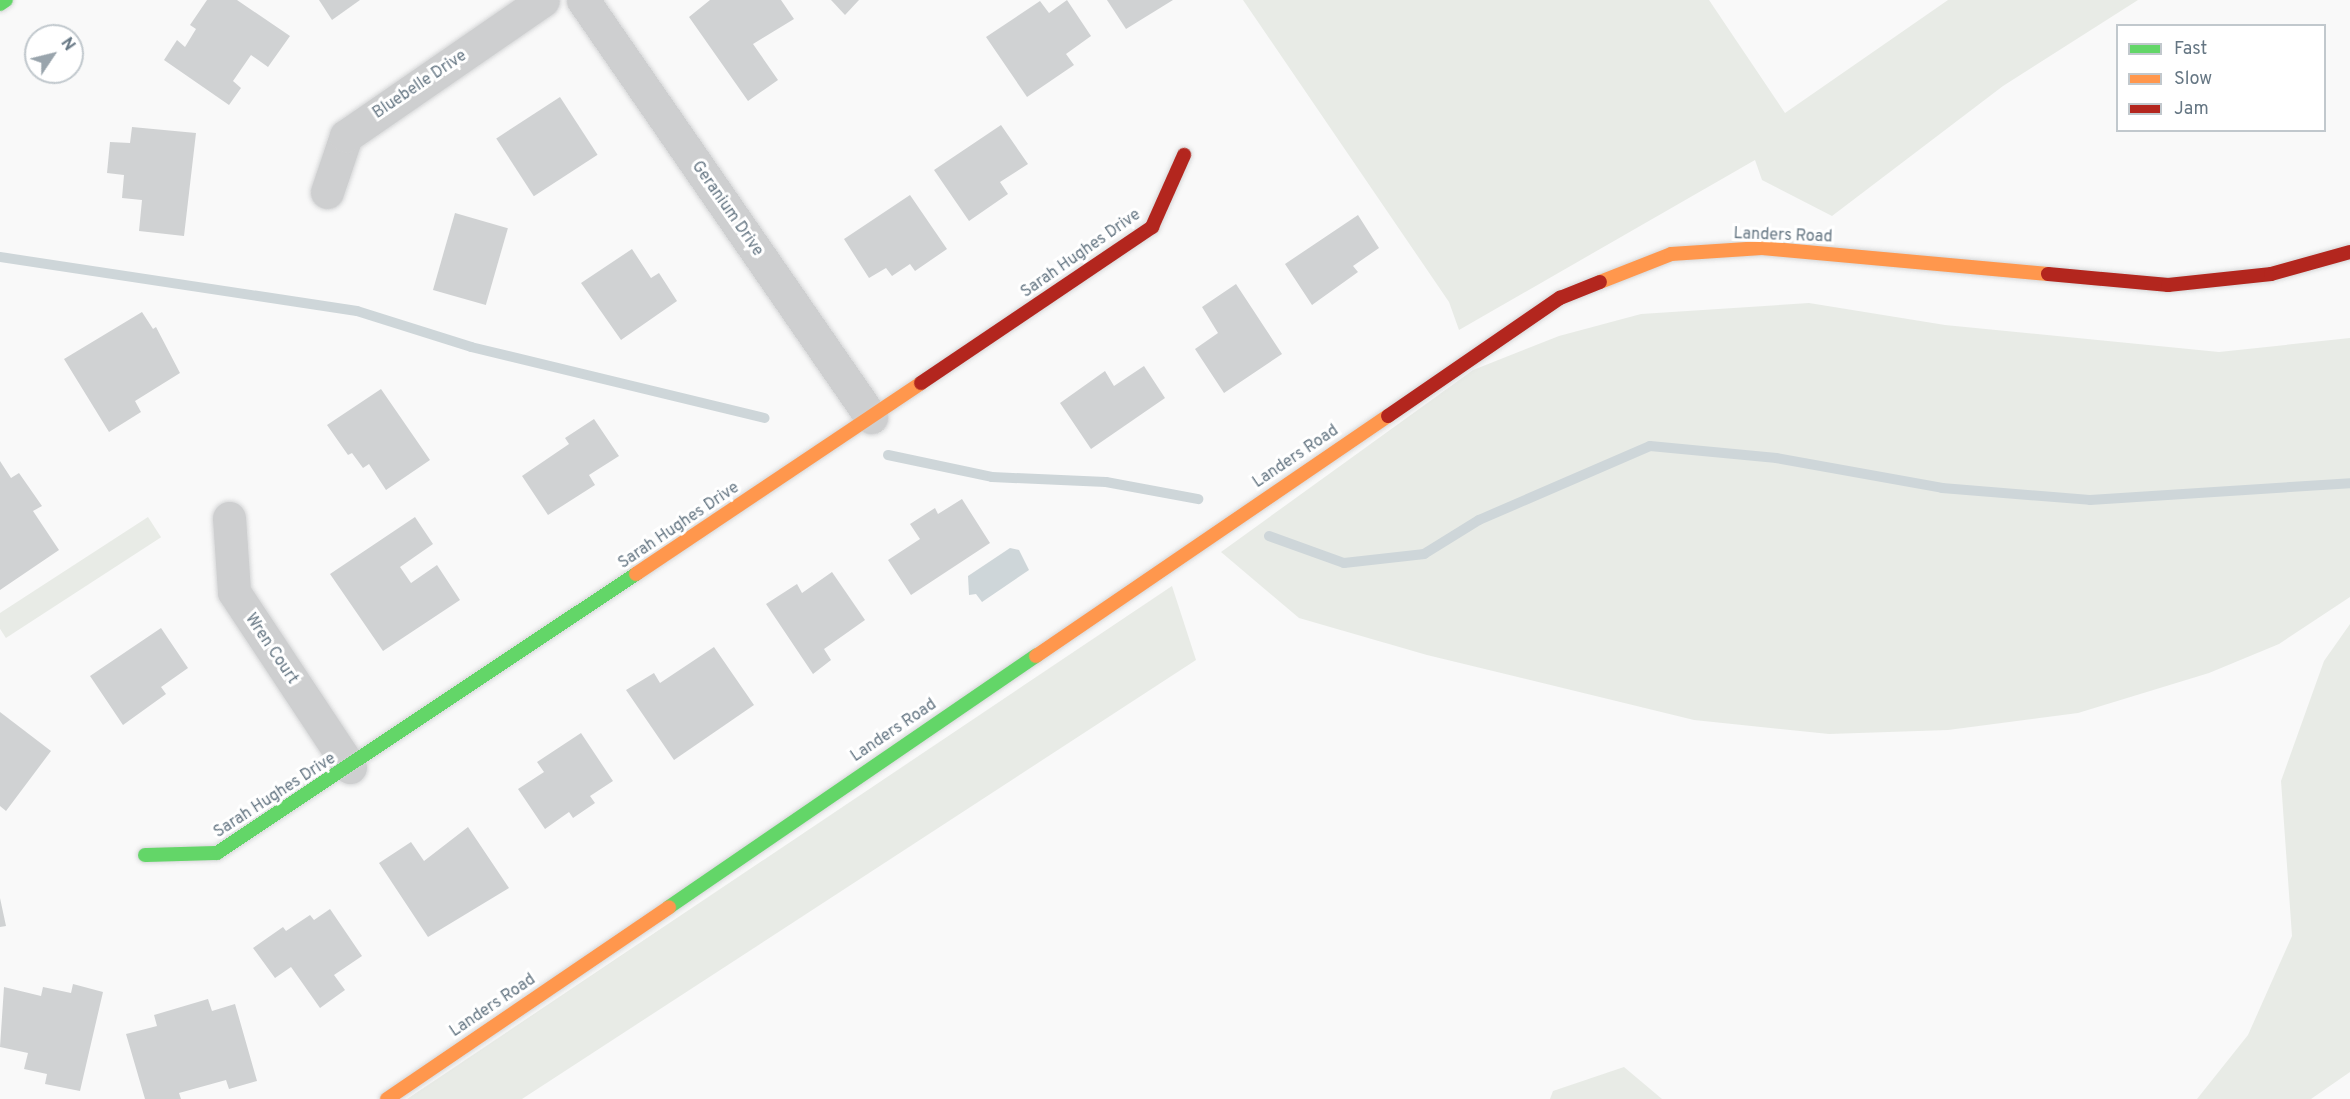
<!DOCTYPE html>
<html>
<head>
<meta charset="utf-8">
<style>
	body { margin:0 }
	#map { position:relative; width:2350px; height:1099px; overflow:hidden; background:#f9f9f9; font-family:Overpass,sans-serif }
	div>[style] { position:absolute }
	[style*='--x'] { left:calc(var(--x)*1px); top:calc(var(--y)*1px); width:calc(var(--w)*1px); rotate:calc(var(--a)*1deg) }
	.green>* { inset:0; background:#e8ebe6; transform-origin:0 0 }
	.water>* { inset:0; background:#ced6d9 }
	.stream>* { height:10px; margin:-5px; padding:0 5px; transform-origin:5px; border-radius:5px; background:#ced6d9 }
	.building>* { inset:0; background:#d0d2d3; transform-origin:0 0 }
	.roads { filter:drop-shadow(0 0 2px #d5d6d7) drop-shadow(0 0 2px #d5d6d7) }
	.street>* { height:33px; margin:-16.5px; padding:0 16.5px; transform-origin:16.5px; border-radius:16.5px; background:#cecfd0 }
	.fast>* { height:14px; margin:-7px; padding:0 7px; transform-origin:7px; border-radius:7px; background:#63d668 }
	.slow>* { height:14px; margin:-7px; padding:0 7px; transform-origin:7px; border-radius:7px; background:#ff974d }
	.jam>* { height:14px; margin:-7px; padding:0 7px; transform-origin:7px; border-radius:7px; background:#b3261e }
	span { translate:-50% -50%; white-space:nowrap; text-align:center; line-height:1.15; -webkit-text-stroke:6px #fff; paint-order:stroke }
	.street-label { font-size:16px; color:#657683 }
	.legend { position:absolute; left:2116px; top:24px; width:210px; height:108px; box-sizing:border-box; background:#fff; border:2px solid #c1c8cd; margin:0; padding:8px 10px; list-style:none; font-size:18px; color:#657683 }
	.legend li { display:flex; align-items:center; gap:12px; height:30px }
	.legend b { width:30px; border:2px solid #c1c8cd }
	.north { position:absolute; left:24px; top:24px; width:60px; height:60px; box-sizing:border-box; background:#fff; border:2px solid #c1c8cd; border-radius:50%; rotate:55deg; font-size:16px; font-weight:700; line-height:24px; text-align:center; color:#657683 }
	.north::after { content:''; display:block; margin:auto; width:21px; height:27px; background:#99a4ac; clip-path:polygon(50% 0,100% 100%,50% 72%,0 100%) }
</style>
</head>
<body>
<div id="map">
	<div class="green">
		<i style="clip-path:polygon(1243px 0,1709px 0,1785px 113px,1948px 0,2138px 0,2003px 86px,1832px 216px,1762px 180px,1755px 160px,1459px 330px,1449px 302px)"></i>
		<i style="clip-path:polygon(1809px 303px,1945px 325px,2219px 352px,2350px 338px,2350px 597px,2279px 644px,2209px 673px,2078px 713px,1948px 730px,1829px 734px,1694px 720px,1427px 655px,1299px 618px,1221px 552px,1473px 370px,1559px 336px,1641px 314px)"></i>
		<i style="left:148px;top:517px;width:24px;height:185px;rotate:57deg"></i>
		<i style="clip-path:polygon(1172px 586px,1196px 660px,522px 1099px,407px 1099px)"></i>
		<i style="clip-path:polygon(2350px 624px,2350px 1072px,2311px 1099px,2197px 1099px,2248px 1035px,2292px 936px,2281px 781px,2324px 661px)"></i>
		<i style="clip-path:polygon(1624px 1067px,1662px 1099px,1550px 1099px,1553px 1091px)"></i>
	</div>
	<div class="water">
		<i style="clip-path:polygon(1010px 548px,1019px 550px,1029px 570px,982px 602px,976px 594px,969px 595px,968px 576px)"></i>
	</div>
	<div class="stream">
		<i style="--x:0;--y:257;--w:361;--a:8.6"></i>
		<i style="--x:357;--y:311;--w:120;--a:17.5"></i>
		<i style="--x:471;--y:347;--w:302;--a:13.6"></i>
		<i style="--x:888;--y:455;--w:106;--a:11.9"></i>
		<i style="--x:992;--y:477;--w:114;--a:2.5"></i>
		<i style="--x:1106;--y:482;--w:94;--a:10.5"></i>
		<i style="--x:1269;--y:536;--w:80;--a:19.8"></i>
		<i style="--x:1344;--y:563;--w:81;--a:-6.4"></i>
		<i style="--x:1424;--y:554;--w:65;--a:-31.7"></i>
		<i style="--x:1479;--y:520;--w:186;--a:-23.4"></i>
		<i style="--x:1650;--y:446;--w:127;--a:5.4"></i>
		<i style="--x:1776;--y:458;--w:169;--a:10.2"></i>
		<i style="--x:1942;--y:488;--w:148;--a:4.6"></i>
		<i style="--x:2090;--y:500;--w:261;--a:-3.7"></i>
	</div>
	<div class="building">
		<i style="clip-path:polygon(207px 0,237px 0,290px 36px,268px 67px,251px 55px,233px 81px,241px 88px,229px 105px,164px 60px,177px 40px,185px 47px,196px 29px,190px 25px)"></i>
		<i style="clip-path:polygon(319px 0,360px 0,332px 20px)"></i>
		<i style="clip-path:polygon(710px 0,781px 0,794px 19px,753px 44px,778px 80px,748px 101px,689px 17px)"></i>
		<i style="clip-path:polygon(831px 0,859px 0,845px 15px)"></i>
		<i style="clip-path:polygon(1067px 0,1091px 36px,1066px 54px,1074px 65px,1027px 97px,986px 37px,1040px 1px,1049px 13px)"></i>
		<i style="clip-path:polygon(1107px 0,1173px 0,1126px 29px)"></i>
		<i style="left:560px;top:97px;width:69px;height:76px;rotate:57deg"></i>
		<i style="clip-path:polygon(1001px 125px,1028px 164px,1000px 182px,1008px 194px,969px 221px,934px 170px)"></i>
		<i style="clip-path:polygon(132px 127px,196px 133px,184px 236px,139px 231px,142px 200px,122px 198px,124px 175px,107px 173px,110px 142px,130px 143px)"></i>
		<i style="clip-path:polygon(910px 195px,947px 249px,915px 271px,910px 264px,892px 276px,886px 268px,869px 278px,844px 239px)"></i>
		<i style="left:455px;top:213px;width:55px;height:80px;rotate:16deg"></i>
		<i style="clip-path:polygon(1358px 215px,1379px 248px,1353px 266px,1358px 272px,1312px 305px,1285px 264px)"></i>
		<i style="clip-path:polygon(632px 249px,651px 278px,659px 273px,677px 301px,621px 340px,581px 283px)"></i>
		<i style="clip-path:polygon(1236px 284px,1282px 354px,1224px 393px,1195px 349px,1218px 333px,1202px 307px)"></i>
		<i style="clip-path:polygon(142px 312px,153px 329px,156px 327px,180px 373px,135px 401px,141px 412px,109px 432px,64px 359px)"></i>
		<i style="clip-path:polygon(1144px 366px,1165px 398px,1091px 449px,1060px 403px,1105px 371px,1114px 386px)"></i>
		<i style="clip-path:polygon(381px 389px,430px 460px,386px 490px,369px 464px,363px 468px,352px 453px,348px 455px,327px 425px)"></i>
		<i style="clip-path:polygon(594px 419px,619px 456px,589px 475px,595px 485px,548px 515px,522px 476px,569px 444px,565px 438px)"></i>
		<i style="clip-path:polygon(0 461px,11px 478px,19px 473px,42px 506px,33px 511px,59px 550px,0 590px)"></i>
		<i style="clip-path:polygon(962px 499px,990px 543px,911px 595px,888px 560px,920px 539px,910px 524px,935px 508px,938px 514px)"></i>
		<i style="clip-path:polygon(415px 517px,433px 544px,400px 567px,411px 583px,437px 565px,460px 600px,383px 651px,330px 574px)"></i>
		<i style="clip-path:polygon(832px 572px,865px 620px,824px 649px,831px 660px,813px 674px,766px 604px,797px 584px,802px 593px)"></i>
		<i style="clip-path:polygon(161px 628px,188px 668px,161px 687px,166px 694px,123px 725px,90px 676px)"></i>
		<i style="clip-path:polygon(714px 647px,754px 705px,674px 760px,626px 690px,654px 673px,660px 683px)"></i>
		<i style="clip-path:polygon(0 712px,51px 751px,6px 811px,0 806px)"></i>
		<i style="clip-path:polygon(581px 733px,613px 781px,590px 796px,595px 803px,573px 818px,569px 812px,545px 829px,518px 789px,544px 772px,537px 762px)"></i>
		<i style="clip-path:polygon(468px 827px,509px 888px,428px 937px,379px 863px,411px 842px,424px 861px)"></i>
		<i style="clip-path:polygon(0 898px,6px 926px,0 927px)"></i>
		<i style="clip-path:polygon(330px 909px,362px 956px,334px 975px,345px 990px,320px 1008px,291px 967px,275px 978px,253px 948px,283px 927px,286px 931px,310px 915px,314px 920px)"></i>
		<i style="clip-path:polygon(73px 984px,103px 992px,80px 1091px,45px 1084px,47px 1074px,24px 1069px,28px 1053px,0 1047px,4px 987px,41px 996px,43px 987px,71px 993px)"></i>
		<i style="clip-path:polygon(208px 999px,212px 1011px,235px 1004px,257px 1081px,229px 1089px,226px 1080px,179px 1093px,181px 1099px,145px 1099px,126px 1034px,157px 1026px,154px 1015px)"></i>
	</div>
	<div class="roads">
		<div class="street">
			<i style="--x:583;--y:0;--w:507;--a:55.37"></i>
			<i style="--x:327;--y:192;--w:59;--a:-71.3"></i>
			<i style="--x:346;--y:136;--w:239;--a:-34.6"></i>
			<i style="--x:229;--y:518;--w:74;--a:86.1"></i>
			<i style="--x:234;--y:592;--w:210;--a:56.5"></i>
		</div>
		<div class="fast">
			<i style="--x:0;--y:4;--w:7;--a:-34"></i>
			<i style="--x:145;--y:855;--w:72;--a:-1.6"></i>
			<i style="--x:217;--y:853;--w:503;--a:-33.66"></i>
			<i style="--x:669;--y:907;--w:445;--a:-34.4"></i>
		</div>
		<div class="slow">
			<i style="--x:1600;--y:282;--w:76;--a:-21.5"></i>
			<i style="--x:1671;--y:254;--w:91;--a:-3.8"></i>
			<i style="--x:1762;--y:248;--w:287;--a:5.2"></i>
			<i style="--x:636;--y:574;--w:343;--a:-33.8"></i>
			<i style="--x:1036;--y:656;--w:426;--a:-34.3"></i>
			<i style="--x:387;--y:1099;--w:341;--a:-34.2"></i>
		</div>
		<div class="jam">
			<i style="--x:2048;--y:274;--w:121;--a:5.2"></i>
			<i style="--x:2168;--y:285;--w:104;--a:-6.1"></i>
			<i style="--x:2271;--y:274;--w:82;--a:-15.6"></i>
			<i style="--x:921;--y:383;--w:279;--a:-34"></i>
			<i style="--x:1152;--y:227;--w:79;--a:-66"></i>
			<i style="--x:1388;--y:416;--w:209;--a:-34.5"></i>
			<i style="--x:1560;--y:298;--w:43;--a:-21.8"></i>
		</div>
	</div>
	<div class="street-label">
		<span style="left:420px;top:85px;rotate:-34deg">Bluebelle Drive</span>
		<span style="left:727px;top:209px;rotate:55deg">Geranium Drive</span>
		<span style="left:1783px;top:236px;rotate:2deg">Landers Road</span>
		<span style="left:1081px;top:254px;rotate:-35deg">Sarah Hughes Drive</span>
		<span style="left:1296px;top:457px;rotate:-34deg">Landers Road</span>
		<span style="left:679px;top:526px;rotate:-34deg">Sarah Hughes Drive</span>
		<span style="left:271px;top:649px;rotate:56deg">Wren Court</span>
		<span style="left:894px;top:731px;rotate:-34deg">Landers Road</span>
		<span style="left:275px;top:796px;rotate:-33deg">Sarah Hughes Drive</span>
		<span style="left:493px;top:1006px;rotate:-34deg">Landers Road</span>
	</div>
	<ul class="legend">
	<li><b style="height:8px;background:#63d668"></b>Fast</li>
	<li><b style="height:8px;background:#ff974d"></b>Slow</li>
	<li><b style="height:8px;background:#b3261e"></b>Jam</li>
	</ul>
	<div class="north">N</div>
</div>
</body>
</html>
